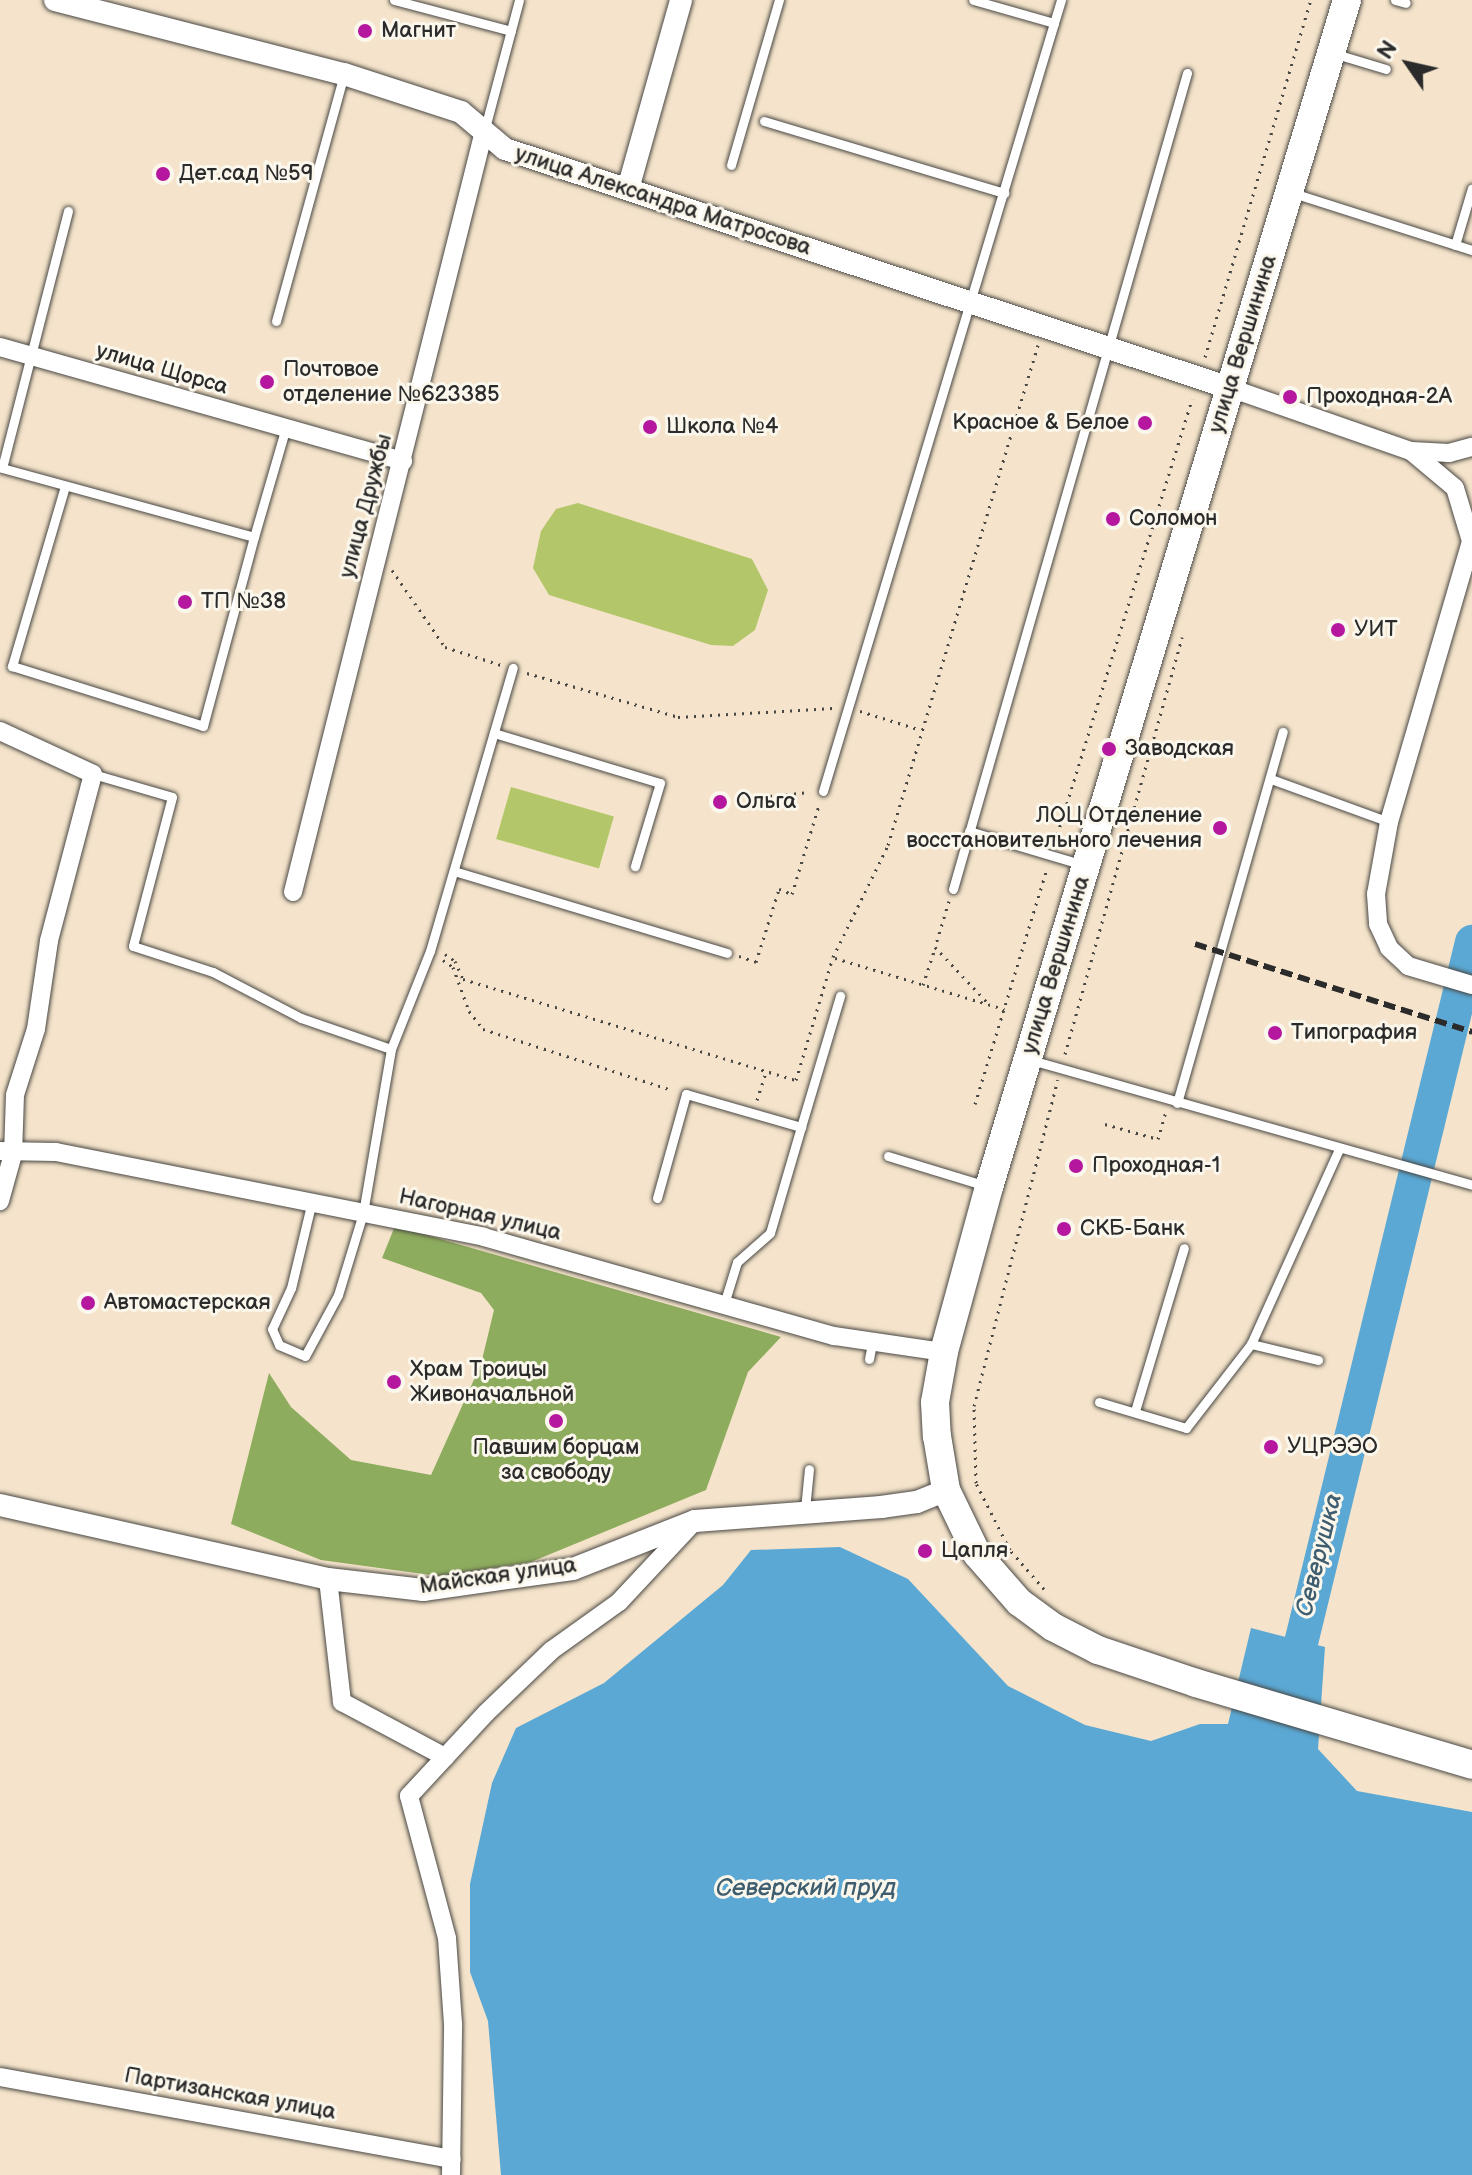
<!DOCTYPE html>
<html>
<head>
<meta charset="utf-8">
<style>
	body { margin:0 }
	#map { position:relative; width:1472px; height:2175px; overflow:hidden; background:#f5e4cb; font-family:"Balsamiq Sans",sans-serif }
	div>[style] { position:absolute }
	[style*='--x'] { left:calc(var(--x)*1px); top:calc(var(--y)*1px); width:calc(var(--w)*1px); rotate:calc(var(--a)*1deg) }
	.green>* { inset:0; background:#b3c76a; transform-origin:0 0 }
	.forest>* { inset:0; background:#8eac5e }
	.water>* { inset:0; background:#5ba8d4 }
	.river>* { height:34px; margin:-17px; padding:0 17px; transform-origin:17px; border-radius:17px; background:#5ba8d4 }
	.path>* { height:3px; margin-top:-1.5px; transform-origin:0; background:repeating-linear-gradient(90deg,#494743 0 2px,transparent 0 8px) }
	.roads { filter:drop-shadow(0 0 2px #494743) drop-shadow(0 0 2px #494743) }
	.service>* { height:9px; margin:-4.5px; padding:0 4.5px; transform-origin:4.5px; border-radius:4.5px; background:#fff }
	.minor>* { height:18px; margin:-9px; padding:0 9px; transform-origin:9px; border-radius:9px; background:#fff }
	.tertiary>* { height:22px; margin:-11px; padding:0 11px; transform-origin:11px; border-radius:11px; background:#fff }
	.primary>* { height:28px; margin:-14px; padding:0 14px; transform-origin:14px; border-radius:14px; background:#fff }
	.rail>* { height:6px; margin-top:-3px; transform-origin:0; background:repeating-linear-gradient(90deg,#2b2b2b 0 12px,transparent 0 18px) }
	.dots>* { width:22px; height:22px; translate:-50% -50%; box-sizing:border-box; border:4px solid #fbf7ec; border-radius:50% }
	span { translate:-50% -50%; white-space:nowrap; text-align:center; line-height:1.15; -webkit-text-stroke:6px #fbf7ec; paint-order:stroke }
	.poi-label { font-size:22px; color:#2b2b2b }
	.left { translate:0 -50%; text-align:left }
	.right { translate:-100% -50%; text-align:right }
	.street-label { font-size:22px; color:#2b2b2b }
	.water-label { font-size:24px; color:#3e5d6f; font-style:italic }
	.north { position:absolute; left:1368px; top:24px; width:80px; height:80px; -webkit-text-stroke:6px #fbf7ec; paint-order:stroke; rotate:304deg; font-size:22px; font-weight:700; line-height:32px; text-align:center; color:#2b2b2b }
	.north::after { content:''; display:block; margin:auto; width:28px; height:36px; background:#2b2b2b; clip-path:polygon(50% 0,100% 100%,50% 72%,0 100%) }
</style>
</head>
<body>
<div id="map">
	<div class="green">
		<i style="clip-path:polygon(578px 503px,752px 559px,768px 590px,755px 630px,733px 646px,711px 645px,549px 595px,533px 568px,541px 531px,556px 509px)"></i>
		<i style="left:511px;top:787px;width:107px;height:54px;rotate:16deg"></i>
	</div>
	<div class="forest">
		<i style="clip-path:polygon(395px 1226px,781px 1337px,748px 1372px,706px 1490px,531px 1562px,438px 1576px,321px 1560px,231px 1524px,269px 1373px,291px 1407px,351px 1460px,431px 1475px,481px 1364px,494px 1310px,481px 1293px,382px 1258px)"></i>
	</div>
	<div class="water">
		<i style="clip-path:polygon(840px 1547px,908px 1579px,1008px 1686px,1085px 1725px,1151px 1741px,1200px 1724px,1228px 1724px,1251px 1628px,1325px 1647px,1318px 1749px,1357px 1791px,1472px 1812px,1472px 2175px,501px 2175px,488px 2021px,470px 1972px,470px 1884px,492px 1783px,516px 1728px,604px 1683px,723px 1585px,751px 1550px)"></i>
	</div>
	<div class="river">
		<i style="--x:1291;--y:1684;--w:764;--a:-76.29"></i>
	</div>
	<div class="path">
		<i style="--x:1205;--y:357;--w:372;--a:-73.5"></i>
		<i style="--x:392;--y:570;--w:93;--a:55.5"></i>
		<i style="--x:445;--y:647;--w:59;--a:17.8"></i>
		<i style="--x:527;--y:673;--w:157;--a:16.2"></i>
		<i style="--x:678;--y:717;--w:155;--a:-3.3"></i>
		<i style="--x:860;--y:711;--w:64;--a:17.3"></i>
		<i style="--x:738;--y:799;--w:72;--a:-5.6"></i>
		<i style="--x:1055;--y:842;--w:464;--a:-72.8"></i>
		<i style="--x:949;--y:901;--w:48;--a:106.9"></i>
		<i style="--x:935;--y:947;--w:76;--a:46.6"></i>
		<i style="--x:445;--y:954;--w:12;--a:35"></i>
		<i style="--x:455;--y:961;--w:20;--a:66"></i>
		<i style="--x:463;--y:979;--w:348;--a:16.9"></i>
		<i style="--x:796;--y:1080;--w:128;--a:-73.3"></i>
		<i style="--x:833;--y:957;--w:125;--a:-63.8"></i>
		<i style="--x:888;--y:845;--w:522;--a:-73.3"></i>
		<i style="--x:739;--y:956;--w:18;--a:19"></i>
		<i style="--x:756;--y:962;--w:77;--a:-72.5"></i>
		<i style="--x:779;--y:889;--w:14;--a:21"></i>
		<i style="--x:792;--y:894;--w:93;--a:-73.1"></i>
		<i style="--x:835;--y:958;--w:177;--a:16.8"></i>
		<i style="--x:443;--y:960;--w:12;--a:35"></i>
		<i style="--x:453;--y:967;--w:47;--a:70"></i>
		<i style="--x:469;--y:1011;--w:23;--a:52"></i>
		<i style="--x:483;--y:1029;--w:199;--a:17.9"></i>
		<i style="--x:923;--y:985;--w:40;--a:-72"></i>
		<i style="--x:1065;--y:1054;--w:433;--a:-74.3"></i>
		<i style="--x:757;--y:1100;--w:28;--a:-72"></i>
		<i style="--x:975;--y:1104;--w:246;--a:-73"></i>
		<i style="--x:1105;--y:1124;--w:55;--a:15.8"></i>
		<i style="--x:1158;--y:1139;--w:29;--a:-74"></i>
		<i style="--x:1044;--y:1589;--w:52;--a:-131.1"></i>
		<i style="--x:1010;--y:1550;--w:75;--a:-116.9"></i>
		<i style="--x:976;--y:1483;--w:77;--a:-91.5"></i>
		<i style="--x:974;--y:1406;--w:337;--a:-75.6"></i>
	</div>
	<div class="roads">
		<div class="service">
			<i style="--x:394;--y:0;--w:121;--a:14.8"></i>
			<i style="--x:1395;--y:0;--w:11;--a:15"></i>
			<i style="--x:1054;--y:23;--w:24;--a:-73"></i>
			<i style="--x:1336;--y:54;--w:52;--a:16.7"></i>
			<i style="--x:764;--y:121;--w:251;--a:16.7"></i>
			<i style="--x:485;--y:128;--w:132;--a:-75.1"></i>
			<i style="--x:731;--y:165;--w:172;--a:-73.8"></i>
			<i style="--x:1293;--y:193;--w:188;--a:17.7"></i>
			<i style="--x:68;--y:211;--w:265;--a:104.4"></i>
			<i style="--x:2;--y:468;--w:261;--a:15.3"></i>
			<i style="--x:254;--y:537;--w:111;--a:-73.8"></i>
			<i style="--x:1455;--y:245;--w:59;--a:-73.4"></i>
			<i style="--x:276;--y:321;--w:256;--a:-74.6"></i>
			<i style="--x:65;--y:486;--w:188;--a:106.4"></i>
			<i style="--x:12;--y:666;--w:200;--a:17.4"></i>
			<i style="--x:203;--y:726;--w:196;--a:-74.9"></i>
			<i style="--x:494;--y:733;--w:173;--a:16.8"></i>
			<i style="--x:660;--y:783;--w:87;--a:106.8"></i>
			<i style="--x:93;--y:774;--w:82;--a:16.2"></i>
			<i style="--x:172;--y:797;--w:154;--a:104.7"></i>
			<i style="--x:133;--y:946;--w:84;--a:18"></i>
			<i style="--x:213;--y:972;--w:99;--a:27.6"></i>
			<i style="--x:301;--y:1018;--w:95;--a:19"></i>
			<i style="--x:1271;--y:779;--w:126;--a:20"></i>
			<i style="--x:823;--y:791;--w:802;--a:-73.26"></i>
			<i style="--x:1054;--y:23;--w:84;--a:-164.1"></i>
			<i style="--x:969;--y:831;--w:120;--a:16.5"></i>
			<i style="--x:454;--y:871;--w:285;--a:16.7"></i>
			<i style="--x:953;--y:889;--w:849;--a:-74"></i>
			<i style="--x:1031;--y:1060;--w:458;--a:15.8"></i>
			<i style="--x:1177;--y:1103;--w:386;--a:-74.1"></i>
			<i style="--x:801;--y:1127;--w:137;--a:-73.4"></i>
			<i style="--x:888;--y:1156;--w:102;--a:17"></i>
			<i style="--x:657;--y:1198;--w:108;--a:-74.4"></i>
			<i style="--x:686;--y:1094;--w:120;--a:16"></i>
			<i style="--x:801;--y:1127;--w:110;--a:106.3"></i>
			<i style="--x:770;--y:1233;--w:44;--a:138.7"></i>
			<i style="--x:737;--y:1262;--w:44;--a:107.2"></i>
			<i style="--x:311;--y:1205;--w:85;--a:103.5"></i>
			<i style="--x:291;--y:1288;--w:45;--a:114.9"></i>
			<i style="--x:272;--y:1329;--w:17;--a:66"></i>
			<i style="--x:279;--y:1345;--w:28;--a:23"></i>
			<i style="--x:305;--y:1356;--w:69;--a:-61.6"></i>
			<i style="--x:338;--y:1295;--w:86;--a:-73"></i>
			<i style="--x:363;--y:1213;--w:166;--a:-80.3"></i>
			<i style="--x:391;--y:1049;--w:105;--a:-68.3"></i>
			<i style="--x:430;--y:951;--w:295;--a:-73.7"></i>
			<i style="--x:1251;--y:1344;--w:69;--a:13.4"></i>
			<i style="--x:869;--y:1359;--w:20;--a:-79"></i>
			<i style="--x:1099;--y:1402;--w:91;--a:16.6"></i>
			<i style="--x:1186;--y:1428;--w:106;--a:-52.3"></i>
			<i style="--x:1251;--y:1344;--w:214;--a:-65.7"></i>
			<i style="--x:1135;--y:1411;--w:170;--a:-73.3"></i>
			<i style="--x:805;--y:1509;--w:40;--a:-84.3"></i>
		</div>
		<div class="minor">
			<i style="--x:0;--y:347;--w:419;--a:15.8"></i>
			<i style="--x:1230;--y:388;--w:192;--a:19.2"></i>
			<i style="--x:1411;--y:451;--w:57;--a:40.1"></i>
			<i style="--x:1455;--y:488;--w:55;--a:73.2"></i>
			<i style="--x:1411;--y:451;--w:38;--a:3"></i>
			<i style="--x:1449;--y:453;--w:24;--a:-15"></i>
			<i style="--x:1472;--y:538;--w:296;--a:106.3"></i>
			<i style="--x:1389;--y:822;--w:73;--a:100.2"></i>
			<i style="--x:1376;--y:894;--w:30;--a:86"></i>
			<i style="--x:1378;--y:924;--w:26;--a:65"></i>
			<i style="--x:1389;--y:948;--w:26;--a:43"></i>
			<i style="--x:1408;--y:966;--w:67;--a:16.5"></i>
			<i style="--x:0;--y:731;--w:102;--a:24.8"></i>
			<i style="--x:93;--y:774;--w:173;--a:104.8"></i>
			<i style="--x:49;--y:941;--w:89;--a:98.4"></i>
			<i style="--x:36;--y:1029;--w:69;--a:107.7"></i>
			<i style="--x:15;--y:1095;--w:59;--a:91.9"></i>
			<i style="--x:13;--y:1154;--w:49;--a:105.5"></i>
			<i style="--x:293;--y:892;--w:785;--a:-75.91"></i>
			<i style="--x:0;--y:1151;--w:56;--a:1"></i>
			<i style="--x:56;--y:1152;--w:436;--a:11.2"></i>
			<i style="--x:484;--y:1237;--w:364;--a:15.8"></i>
			<i style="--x:834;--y:1336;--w:111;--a:8.3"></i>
			<i style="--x:328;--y:1579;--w:124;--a:83.5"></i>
			<i style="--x:342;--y:1702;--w:117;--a:28.1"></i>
			<i style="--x:0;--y:2077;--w:459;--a:10.3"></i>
			<i style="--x:451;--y:2175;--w:151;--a:-89.2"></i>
			<i style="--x:453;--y:2024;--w:86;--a:-94"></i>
			<i style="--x:447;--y:1938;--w:147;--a:-105"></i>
			<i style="--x:409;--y:1796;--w:113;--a:-47.1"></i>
			<i style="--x:486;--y:1713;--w:91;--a:-43.7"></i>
			<i style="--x:552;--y:1650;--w:82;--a:-35.6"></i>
			<i style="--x:619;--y:1602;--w:108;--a:-46.9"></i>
		</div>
		<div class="tertiary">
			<i style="--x:55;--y:0;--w:298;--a:14.4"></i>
			<i style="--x:344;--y:74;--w:123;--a:18"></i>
			<i style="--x:461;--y:112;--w:57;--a:40.1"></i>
			<i style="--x:505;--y:149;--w:763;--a:18.25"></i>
			<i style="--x:628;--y:189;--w:196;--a:-74.3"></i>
			<i style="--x:0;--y:1505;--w:336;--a:12.7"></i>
			<i style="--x:328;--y:1579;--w:96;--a:6.6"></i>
			<i style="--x:423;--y:1590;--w:151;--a:-8"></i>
			<i style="--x:573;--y:1569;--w:131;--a:-21.5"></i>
			<i style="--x:695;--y:1521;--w:187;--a:-4.3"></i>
			<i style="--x:881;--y:1507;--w:36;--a:-8"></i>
			<i style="--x:917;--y:1502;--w:31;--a:-22"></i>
		</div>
		<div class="primary">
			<i style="--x:1347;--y:0;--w:1240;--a:106.78"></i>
			<i style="--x:989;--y:1187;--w:171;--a:105.3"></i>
			<i style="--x:944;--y:1352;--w:51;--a:100.2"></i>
			<i style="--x:935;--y:1402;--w:34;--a:87"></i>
			<i style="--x:937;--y:1436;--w:55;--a:80.5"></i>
			<i style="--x:946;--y:1490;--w:71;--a:64.2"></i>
			<i style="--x:977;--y:1554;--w:64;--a:48.8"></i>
			<i style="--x:1019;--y:1602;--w:42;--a:36.3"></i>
			<i style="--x:1053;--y:1627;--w:51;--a:27.1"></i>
			<i style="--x:1098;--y:1650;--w:103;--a:18.6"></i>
			<i style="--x:1196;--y:1683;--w:288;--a:16.5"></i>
		</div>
	</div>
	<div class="rail">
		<i style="--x:1195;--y:944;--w:291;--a:17.6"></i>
	</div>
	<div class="dots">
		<i style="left:365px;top:31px;background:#b5179e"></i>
		<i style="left:163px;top:174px;background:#b5179e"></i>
		<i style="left:267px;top:382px;background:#b5179e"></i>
		<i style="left:1290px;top:397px;background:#b5179e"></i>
		<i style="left:1145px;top:423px;background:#b5179e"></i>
		<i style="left:650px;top:427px;background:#b5179e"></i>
		<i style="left:1113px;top:519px;background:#b5179e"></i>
		<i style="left:185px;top:602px;background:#b5179e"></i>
		<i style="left:1338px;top:630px;background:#b5179e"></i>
		<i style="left:1109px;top:749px;background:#b5179e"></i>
		<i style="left:720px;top:802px;background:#b5179e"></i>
		<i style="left:1220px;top:828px;background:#b5179e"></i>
		<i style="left:1275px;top:1033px;background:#b5179e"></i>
		<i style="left:1076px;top:1166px;background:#b5179e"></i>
		<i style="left:1064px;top:1229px;background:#b5179e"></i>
		<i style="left:88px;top:1303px;background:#b5179e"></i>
		<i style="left:394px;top:1382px;background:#b5179e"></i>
		<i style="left:556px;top:1421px;background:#b5179e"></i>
		<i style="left:1271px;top:1447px;background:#b5179e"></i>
		<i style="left:925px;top:1551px;background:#b5179e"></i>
	</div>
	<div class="poi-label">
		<span class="left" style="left:381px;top:31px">Магнит</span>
		<span class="left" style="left:179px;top:174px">Дет.сад №59</span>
		<span class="left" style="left:283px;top:382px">Почтовое<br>отделение №623385</span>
		<span class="left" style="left:1306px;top:397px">Проходная-2А</span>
		<span class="right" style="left:1129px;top:423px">Красное &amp; Белое</span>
		<span class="left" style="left:666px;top:427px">Школа №4</span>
		<span class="left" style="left:1129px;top:519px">Соломон</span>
		<span class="left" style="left:201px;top:602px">ТП №38</span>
		<span class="left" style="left:1354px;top:630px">УИТ</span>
		<span class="left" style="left:1125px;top:749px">Заводская</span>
		<span class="left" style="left:736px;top:802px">Ольга</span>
		<span class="right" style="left:1202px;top:828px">ЛОЦ Отделение<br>восстановительного лечения</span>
		<span class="left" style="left:1291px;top:1033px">Типография</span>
		<span class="left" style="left:1092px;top:1166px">Проходная-1</span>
		<span class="left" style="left:1080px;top:1229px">СКБ-Банк</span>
		<span class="left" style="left:104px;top:1303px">Автомастерская</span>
		<span class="left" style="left:410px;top:1382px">Храм Троицы<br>Живоначальной</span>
		<span style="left:556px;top:1460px">Павшим борцам<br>за свободу</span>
		<span class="left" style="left:1287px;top:1447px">УЦРЭЭО</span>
		<span class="left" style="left:941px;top:1551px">Цапля</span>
	</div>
	<div class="street-label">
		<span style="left:663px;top:201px;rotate:18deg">улица Александра Матросова</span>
		<span style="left:1243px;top:344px;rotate:-73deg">улица Вершинина</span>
		<span style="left:162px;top:369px;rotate:16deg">улица Щорса</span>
		<span style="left:366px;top:506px;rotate:-75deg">улица Дружбы</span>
		<span style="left:1056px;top:965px;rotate:-73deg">улица Вершинина</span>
		<span style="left:480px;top:1215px;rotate:13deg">Нагорная улица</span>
		<span style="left:498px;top:1576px;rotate:-8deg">Майская улица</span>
		<span style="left:230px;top:2094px;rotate:10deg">Партизанская улица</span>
	</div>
	<div class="water-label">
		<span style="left:1319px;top:1555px;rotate:-76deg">Северушка</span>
		<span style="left:806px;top:1888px">Северский пруд</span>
	</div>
	<div class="north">N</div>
</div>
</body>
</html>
